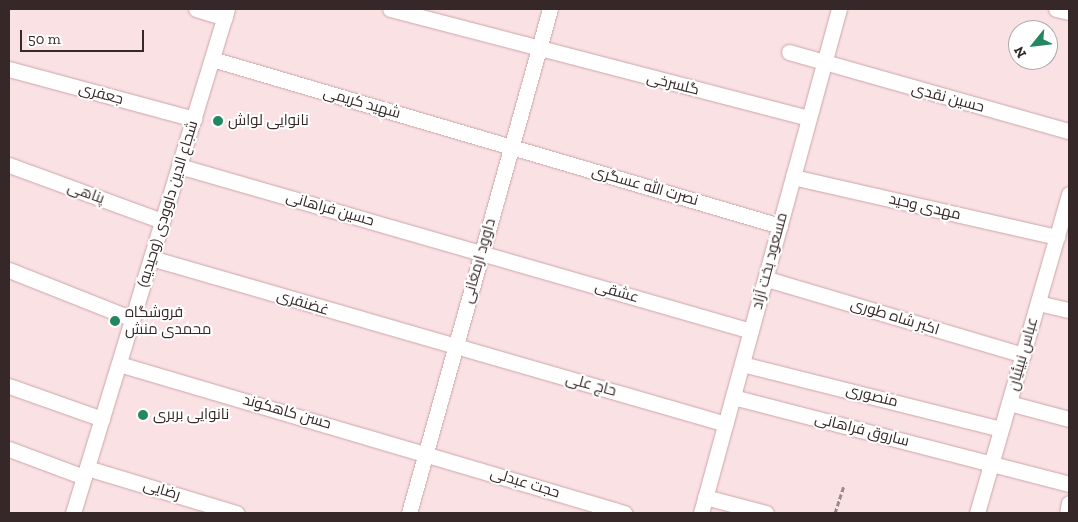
<!DOCTYPE html>
<html>
<head>
<meta charset="utf-8">
<style>
	body { margin:0 }
	#map { position:relative; width:1078px; height:522px; overflow:hidden; background:#fae1e3; font-family:"Zilla Slab",Cairo,serif }
	div>[style] { position:absolute }
	[style*='--x'] { left:calc(var(--x)*1px); top:calc(var(--y)*1px); width:calc(var(--w)*1px); rotate:calc(var(--a)*1deg) }
	.path>* { height:3px; margin-top:-1.5px; transform-origin:0; background:repeating-linear-gradient(90deg,#9d898b 0 5px,transparent 0 7.5px) }
	.roads { filter:drop-shadow(0 0 1px #cca5a9) drop-shadow(0 0 1px #cca5a9) }
	.street>* { height:15px; margin:-7.5px; padding:0 7.5px; transform-origin:7.5px; border-radius:7.5px; background:#fff }
	.dots>* { width:14px; height:14px; translate:-50% -50%; box-sizing:border-box; border:2px solid #fff; border-radius:50% }
	span { translate:-50% -50%; white-space:nowrap; text-align:center; line-height:1.15; -webkit-text-stroke:4px #fff; paint-order:stroke }
	.street-label { font-size:15px; color:#362728 }
	.poi-label { font-size:15px; color:#362728 }
	.left { translate:0 -50%; text-align:left }
	.frame { position:absolute; inset:0; border:10px solid #362728; pointer-events:none }
	.north { position:absolute; left:1008px; top:20px; width:50px; height:50px; box-sizing:border-box; background:#fff; border:1px solid #afa9a9; border-radius:50%; rotate:241deg; font-size:14px; font-weight:700; line-height:20px; text-align:center; color:#362728 }
	.north::after { content:''; display:block; margin:auto; width:18px; height:22px; background:#238761; clip-path:polygon(50% 0,100% 100%,50% 72%,0 100%) }
	.scale { position:absolute; left:20px; top:30px; width:124px; height:22px; box-sizing:border-box; border:2px solid #362728; border-top:0; padding-left:6px; font-size:15px; line-height:18px; white-space:nowrap; color:#362728; -webkit-text-stroke:4px #fff; paint-order:stroke }
</style>
</head>
<body>
<div id="map">
	<div class="path">
		<i style="--x:835;--y:513;--w:29;--a:-72"></i>
	</div>
	<div class="roads">
		<div class="street">
			<i style="--x:196;--y:9;--w:30;--a:17"></i>
			<i style="--x:390;--y:9;--w:432;--a:14.6"></i>
			<i style="--x:1056;--y:9;--w:13;--a:13"></i>
			<i style="--x:789;--y:52;--w:291;--a:15.8"></i>
			<i style="--x:212;--y:59;--w:592;--a:16.38"></i>
			<i style="--x:9;--y:69;--w:192;--a:15.1"></i>
			<i style="--x:9;--y:165;--w:163;--a:20.1"></i>
			<i style="--x:179;--y:166;--w:595;--a:16.09"></i>
			<i style="--x:793;--y:177;--w:271;--a:12.8"></i>
			<i style="--x:151;--y:258;--w:598;--a:16.1"></i>
			<i style="--x:9;--y:270;--w:133;--a:21.6"></i>
			<i style="--x:767;--y:279;--w:267;--a:16.5"></i>
			<i style="--x:1038;--y:303;--w:32;--a:13"></i>
			<i style="--x:119;--y:364;--w:527;--a:16.44"></i>
			<i style="--x:742;--y:364;--w:267;--a:14.1"></i>
			<i style="--x:9;--y:386;--w:99;--a:19.5"></i>
			<i style="--x:733;--y:397;--w:347;--a:14.5"></i>
			<i style="--x:1009;--y:403;--w:62;--a:14.9"></i>
			<i style="--x:9;--y:449;--w:80;--a:20.5"></i>
			<i style="--x:87;--y:468;--w:156;--a:16.8"></i>
			<i style="--x:705;--y:497;--w:63;--a:14.7"></i>
			<i style="--x:73;--y:513;--w:527;--a:-73.01"></i>
			<i style="--x:409;--y:513;--w:523;--a:-74.37"></i>
			<i style="--x:701;--y:513;--w:523;--a:-74.69"></i>
			<i style="--x:977;--y:513;--w:332;--a:-73.9"></i>
			<i style="--x:1067;--y:513;--w:10;--a:-79"></i>
		</div>
	</div>
	<div class="dots">
		<i style="left:218px;top:121px;background:#238761"></i>
		<i style="left:115px;top:321px;background:#238761"></i>
		<i style="left:143px;top:415px;background:#238761"></i>
	</div>
	<div class="street-label">
		<span style="left:673px;top:84px;rotate:14deg">گلسرخی</span>
		<span style="left:101px;top:94px;rotate:15deg">جعفری</span>
		<span style="left:948px;top:98px;rotate:15deg">حسین نقدی</span>
		<span style="left:362px;top:103px;rotate:16deg">شهید کریمی</span>
		<span style="left:645px;top:186px;rotate:16deg">نصرت الله عسگری</span>
		<span style="left:86px;top:193px;rotate:20deg">پناهی</span>
		<span style="left:168px;top:204px;rotate:-73deg">شجاع الدین داوودی (وحیدیه)</span>
		<span style="left:925px;top:207px;rotate:13deg">مهدی وحید</span>
		<span style="left:330px;top:209px;rotate:16deg">حسین فراهانی</span>
		<span style="left:479px;top:261px;rotate:-74deg">داوود ارمغانی</span>
		<span style="left:770px;top:261px;rotate:-75deg">مسعود بخت آزاد</span>
		<span style="left:617px;top:292px;rotate:16deg">عشقی</span>
		<span style="left:303px;top:303px;rotate:17deg">غضنفری</span>
		<span style="left:895px;top:317px;rotate:17deg">اکبر شاه طوری</span>
		<span style="left:1023px;top:354px;rotate:-74deg">عباس نبیئیان</span>
		<span style="left:591px;top:385px;rotate:15deg">حاج علی</span>
		<span style="left:872px;top:396px;rotate:14deg">منصوری</span>
		<span style="left:287px;top:412px;rotate:16deg">حسن کاهکوند</span>
		<span style="left:862px;top:430px;rotate:14deg">ساروق فراهانی</span>
		<span style="left:525px;top:483px;rotate:17deg">حجت عبدلی</span>
		<span style="left:162px;top:490px;rotate:17deg">رضایی</span>
	</div>
	<div class="poi-label">
		<span class="left" style="left:228px;top:121px">نانوایی لواش</span>
		<span class="left" style="left:125px;top:321px">فروشگاه<br>محمدی منش</span>
		<span class="left" style="left:153px;top:415px">نانوایی بربری</span>
	</div>
	<div class="frame"></div>
	<div class="north">N</div>
	<div class="scale">50 m</div>
</div>
</body>
</html>
